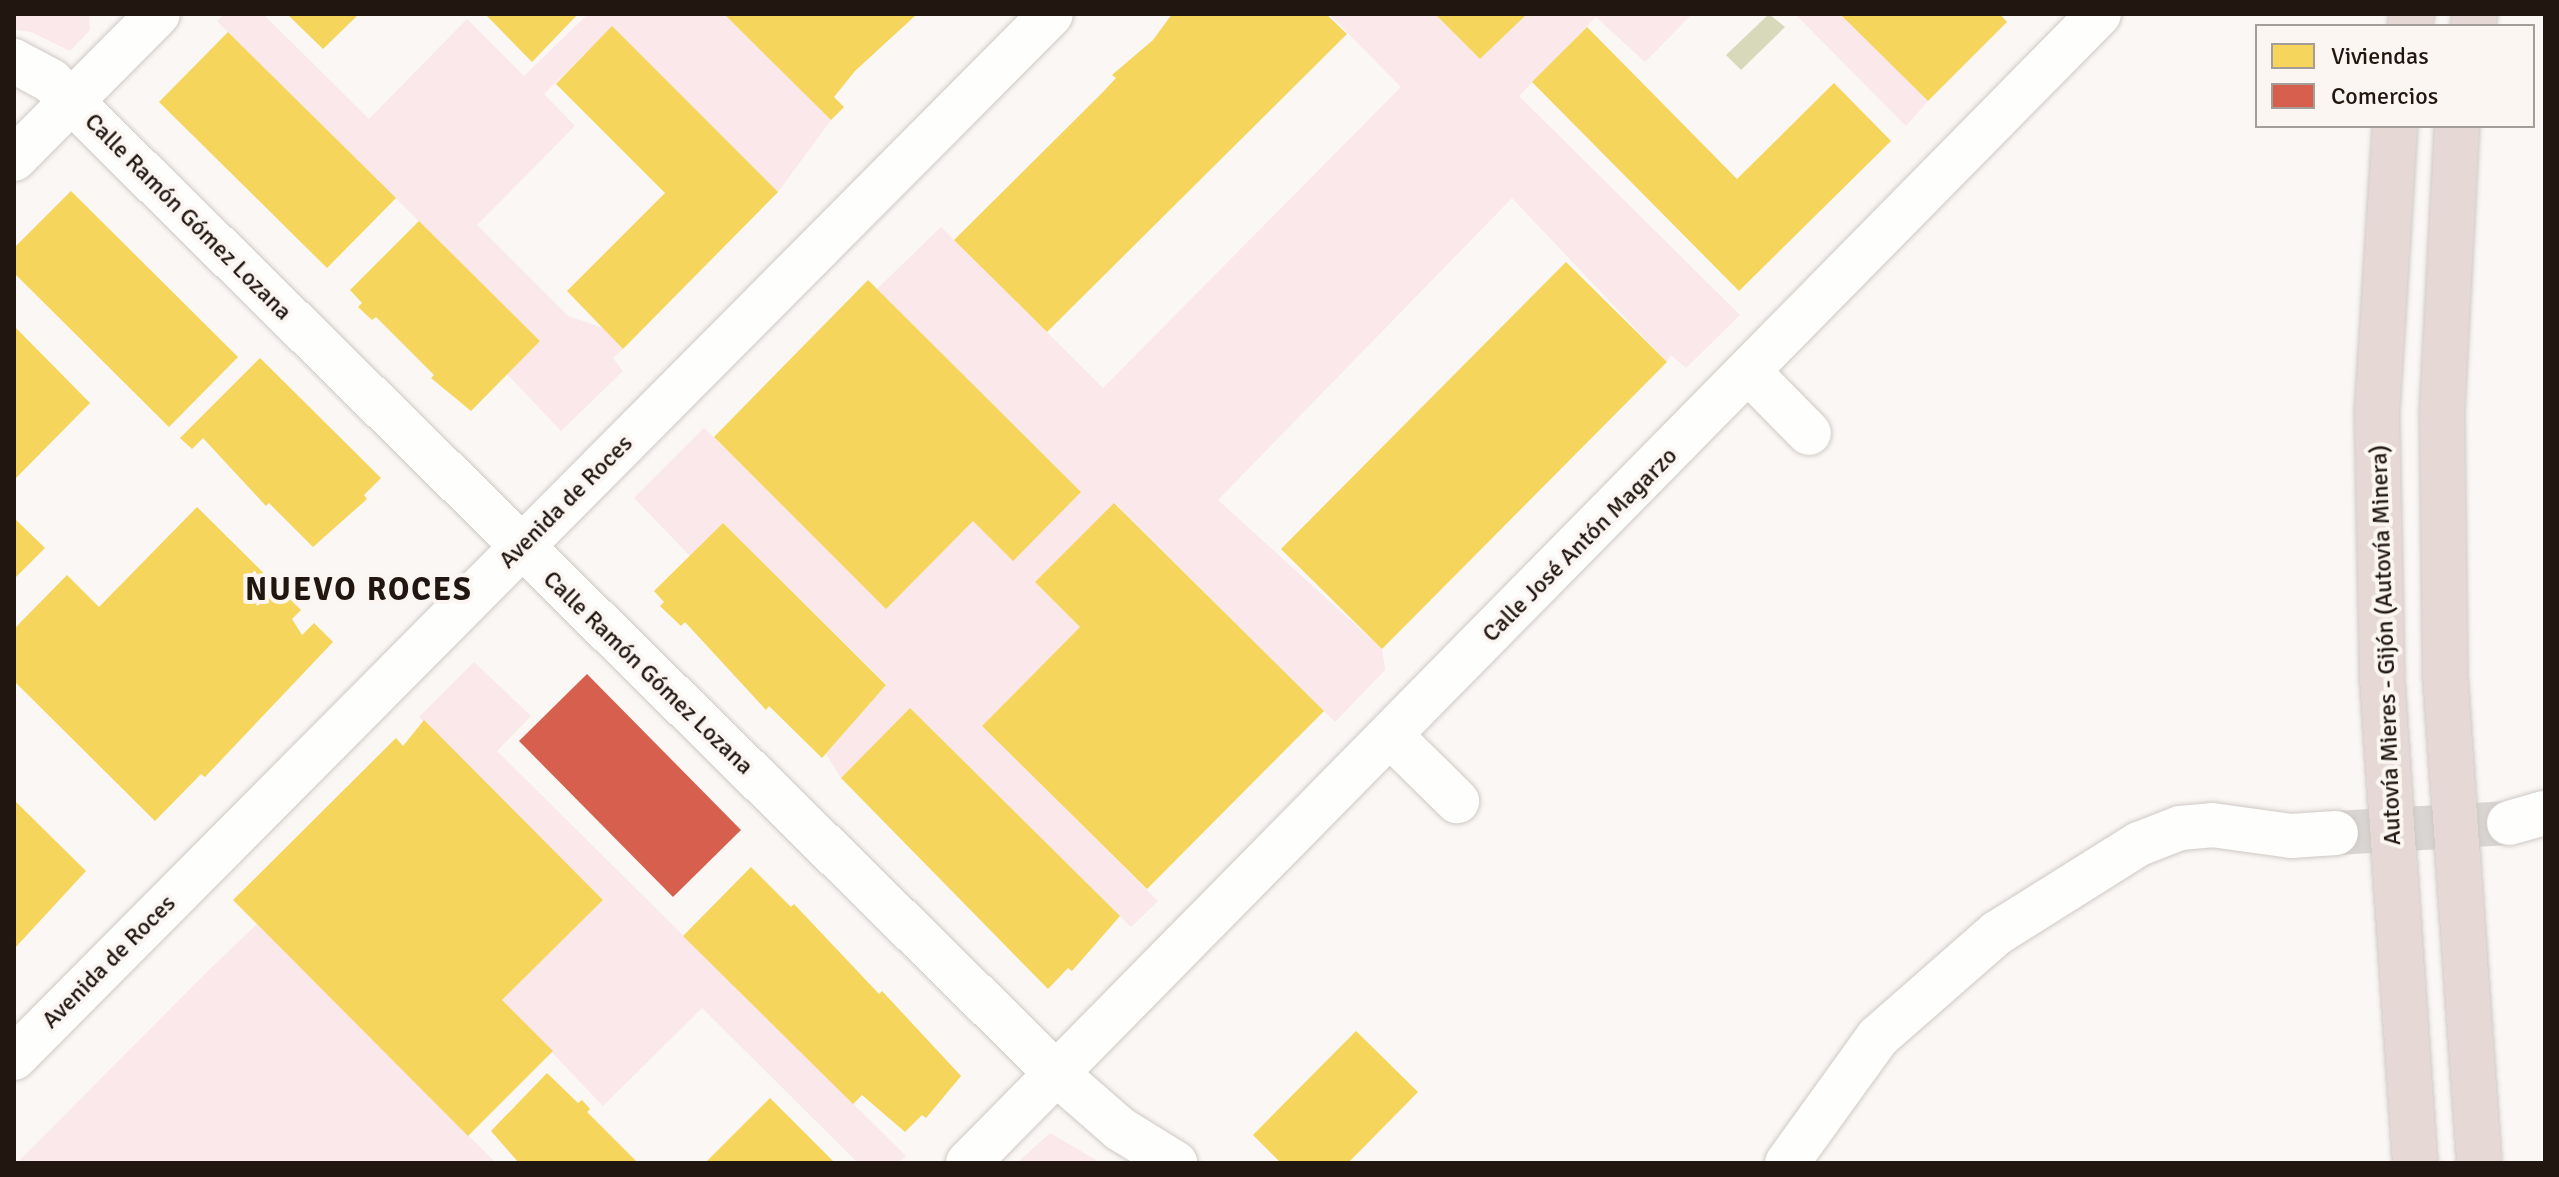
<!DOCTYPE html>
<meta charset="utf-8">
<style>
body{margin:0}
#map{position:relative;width:2559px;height:1177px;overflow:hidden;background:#faf7f4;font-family:Signika,sans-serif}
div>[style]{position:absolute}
.green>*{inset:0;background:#fbe8ea}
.water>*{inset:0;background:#d8d8ba}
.homes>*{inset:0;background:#f6d55c}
.shops>*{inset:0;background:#d6604d}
.minor-tunnel>*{height:44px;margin-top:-22px;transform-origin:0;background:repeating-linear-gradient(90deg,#d9d5d2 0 44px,transparent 0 66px)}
.roads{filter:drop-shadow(0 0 2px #cfc9c4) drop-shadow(0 0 2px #cfc9c4)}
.minor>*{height:44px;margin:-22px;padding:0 22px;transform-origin:22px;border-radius:22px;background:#fefefd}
.highway>*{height:44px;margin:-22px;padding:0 22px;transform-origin:22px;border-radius:22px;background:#e6d8d5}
span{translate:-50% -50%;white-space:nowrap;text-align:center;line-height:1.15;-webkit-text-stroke:8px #fcf6f2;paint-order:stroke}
.street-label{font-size:24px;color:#211710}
.district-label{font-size:32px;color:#211710;font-weight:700;letter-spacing:2px}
.frame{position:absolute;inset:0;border:16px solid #211710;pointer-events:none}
.legend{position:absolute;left:2255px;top:24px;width:280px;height:104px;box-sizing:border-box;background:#fcf6f2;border:2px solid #a49d98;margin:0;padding:10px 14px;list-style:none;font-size:24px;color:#211710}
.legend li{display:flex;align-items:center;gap:16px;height:40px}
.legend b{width:40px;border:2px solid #a49d98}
</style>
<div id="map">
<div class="green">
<i style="clip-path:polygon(14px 14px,89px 14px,90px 30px,70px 51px,31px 32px,14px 30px)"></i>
<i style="clip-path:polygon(224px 14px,263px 14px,369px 119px,467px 19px,524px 76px,588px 14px,724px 14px,831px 120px,778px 192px,612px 27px,544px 94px,575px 126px,477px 225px,568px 316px,603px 328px,623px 349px,613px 358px,623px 371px,561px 431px,507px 374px,540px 341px,217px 21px)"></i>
<i style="clip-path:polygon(1329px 14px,1435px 14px,1480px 59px,1527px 14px,1692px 14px,1645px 62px,1596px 17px,1519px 96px,1740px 315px,1686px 368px,1671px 355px,1667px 362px,1512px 198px,1218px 500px,1382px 649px,1385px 670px,1335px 722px,1115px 503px,1035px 582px,1080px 627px,982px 726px,1158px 901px,1131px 927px,910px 708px,841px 778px,826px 754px,886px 684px,723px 523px,690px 556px,634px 498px,704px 428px,886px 608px,973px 521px,1081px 492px,877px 289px,941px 227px,1103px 388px,1401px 87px)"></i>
<i style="clip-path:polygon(1795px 14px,1840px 14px,1928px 101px,1906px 126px)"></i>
<i style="clip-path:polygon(474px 662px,531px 716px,497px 751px,906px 1156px,898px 1163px,858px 1163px,702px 1008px,603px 1106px,502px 1000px,603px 900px,419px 717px)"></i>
<i style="clip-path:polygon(257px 924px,496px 1163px,17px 1163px,207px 972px)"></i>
<i style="clip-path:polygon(1050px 1133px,1101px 1163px,1017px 1163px)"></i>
</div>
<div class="water">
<i style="clip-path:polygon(1769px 14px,1785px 27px,1741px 70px,1726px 55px)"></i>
</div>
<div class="homes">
<i style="clip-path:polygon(287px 14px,359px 14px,323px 49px)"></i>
<i style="clip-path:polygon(485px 14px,578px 14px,532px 62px)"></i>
<i style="clip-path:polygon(724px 14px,917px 14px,855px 71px,834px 97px,844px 107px,831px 120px)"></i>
<i style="clip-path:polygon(1172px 14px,1326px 14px,1347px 34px,1047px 332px,954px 240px,1103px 92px,1116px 78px,1112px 75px,1153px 40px)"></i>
<i style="clip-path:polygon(1435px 14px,1527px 14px,1480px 59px)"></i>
<i style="clip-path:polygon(1840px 14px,2000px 14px,2007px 22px,1928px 101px)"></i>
<i style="clip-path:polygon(612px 26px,778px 192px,623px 349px,567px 291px,665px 193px,556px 84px)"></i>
<i style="clip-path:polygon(1587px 27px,1737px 179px,1834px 83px,1891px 141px,1739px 291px,1532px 82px)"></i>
<i style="clip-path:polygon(228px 32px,396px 198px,327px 268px,159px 102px)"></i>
<i style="clip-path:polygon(71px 191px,238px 357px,169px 427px,14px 273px,14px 248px)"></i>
<i style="clip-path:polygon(419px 221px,540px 341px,471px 411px,431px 378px,434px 375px,376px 317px,372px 320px,358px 307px,362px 303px,350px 290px)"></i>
<i style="clip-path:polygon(1566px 262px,1667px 362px,1382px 649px,1281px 549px)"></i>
<i style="clip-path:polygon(868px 280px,1081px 492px,1013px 561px,973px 521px,886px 609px,714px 437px)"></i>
<i style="clip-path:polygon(14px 326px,90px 403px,14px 480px)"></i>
<i style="clip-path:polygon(260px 358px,381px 478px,364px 495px,367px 499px,313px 547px,269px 503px,266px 506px,203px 438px,192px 449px,180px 438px)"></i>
<i style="clip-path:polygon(1114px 503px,1324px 711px,1147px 889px,982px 726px,1080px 627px,1035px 582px)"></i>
<i style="clip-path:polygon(197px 507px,301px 610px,292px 619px,302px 635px,314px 623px,333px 642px,205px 777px,201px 774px,155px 821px,14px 681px,14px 629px,67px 575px,99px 607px)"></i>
<i style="clip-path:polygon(14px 518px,45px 548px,14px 579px)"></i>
<i style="clip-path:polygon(723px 523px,886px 685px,822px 758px,769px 706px,766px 710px,685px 622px,681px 626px,660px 606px,664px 602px,654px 591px)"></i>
<i style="clip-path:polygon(910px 708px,1120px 916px,1072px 971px,1068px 968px,1048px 989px,841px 778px)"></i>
<i style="clip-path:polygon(424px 720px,603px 900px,502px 1000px,553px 1051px,468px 1136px,233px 900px,396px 738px,403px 746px)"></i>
<i style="clip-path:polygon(14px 800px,86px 871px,14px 949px)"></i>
<i style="clip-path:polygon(751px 867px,791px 907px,794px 904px,879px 994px,882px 991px,961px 1076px,926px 1118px,922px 1115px,905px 1132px,862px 1095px,853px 1104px,683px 936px)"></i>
<i style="clip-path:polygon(1356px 1031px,1418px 1092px,1348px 1163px,1281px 1163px,1253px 1135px)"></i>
<i style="clip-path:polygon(547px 1073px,578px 1103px,582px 1100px,590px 1109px,587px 1112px,638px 1163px,519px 1163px,491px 1131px)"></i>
<i style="clip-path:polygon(770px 1098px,835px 1163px,705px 1163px)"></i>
</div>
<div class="shops">
<i style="clip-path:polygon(587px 674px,741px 830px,673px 897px,519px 741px)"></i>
</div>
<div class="minor-tunnel">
<i style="left:2336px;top:833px;width:173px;rotate:-3.3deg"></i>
</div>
<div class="roads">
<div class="minor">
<i style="left:14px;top:61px;width:42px;rotate:28.4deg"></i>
<i style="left:51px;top:81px;width:28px;rotate:45deg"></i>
<i style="left:71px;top:101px;width:1385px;rotate:44.62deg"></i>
<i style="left:1057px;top:1074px;width:84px;rotate:41.1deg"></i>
<i style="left:1120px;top:1129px;width:65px;rotate:31.7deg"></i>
<i style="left:14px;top:159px;width:204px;rotate:-45.2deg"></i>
<i style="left:1750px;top:373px;width:84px;rotate:45.5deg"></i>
<i style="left:1391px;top:736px;width:93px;rotate:44.6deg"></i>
<i style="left:2509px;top:823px;width:37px;rotate:-16deg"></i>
<i style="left:14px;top:1058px;width:1471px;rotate:-45.19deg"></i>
<i style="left:968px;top:1163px;width:1612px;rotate:-45.45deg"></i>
<i style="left:1787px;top:1163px;width:155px;rotate:-54.2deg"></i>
<i style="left:1878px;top:1037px;width:158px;rotate:-41.2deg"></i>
<i style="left:1997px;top:933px;width:168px;rotate:-32.1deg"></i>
<i style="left:2139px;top:844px;width:44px;rotate:-21.3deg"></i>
<i style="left:2180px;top:828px;width:32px;rotate:-5deg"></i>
<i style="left:2212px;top:825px;width:80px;rotate:7.9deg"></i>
<i style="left:2291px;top:836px;width:45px;rotate:-3.8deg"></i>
</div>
<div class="highway">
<i style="left:2410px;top:26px;width:12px;rotate:-81deg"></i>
<i style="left:2473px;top:26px;width:12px;rotate:-81deg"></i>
<i style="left:2395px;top:126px;width:288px;rotate:93.6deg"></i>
<i style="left:2377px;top:413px;width:265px;rotate:88.9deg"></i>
<i style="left:2382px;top:678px;width:486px;rotate:86.1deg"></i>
<i style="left:2457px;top:126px;width:286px;rotate:93deg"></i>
<i style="left:2442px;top:412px;width:261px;rotate:89.3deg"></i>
<i style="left:2445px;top:673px;width:491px;rotate:86deg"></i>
</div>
</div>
<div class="street-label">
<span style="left:188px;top:217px;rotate:45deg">Calle Ramón Gómez Lozana</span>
<span style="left:566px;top:502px;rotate:-45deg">Avenida de Roces</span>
<span style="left:1580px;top:545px;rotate:-45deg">Calle José Antón Magarzo</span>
<span style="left:2386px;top:645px;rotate:-92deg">Autovía Mieres - Gijón (Autovía Minera)</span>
<span style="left:648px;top:673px;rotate:44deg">Calle Ramón Gómez Lozana</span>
<span style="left:109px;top:962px;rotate:-45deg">Avenida de Roces</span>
</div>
<div class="district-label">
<span style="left:359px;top:590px">NUEVO ROCES</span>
</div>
<div class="frame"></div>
<ul class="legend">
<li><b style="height:22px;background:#f6d55c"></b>Viviendas</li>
<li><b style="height:22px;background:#d6604d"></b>Comercios</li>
</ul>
</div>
